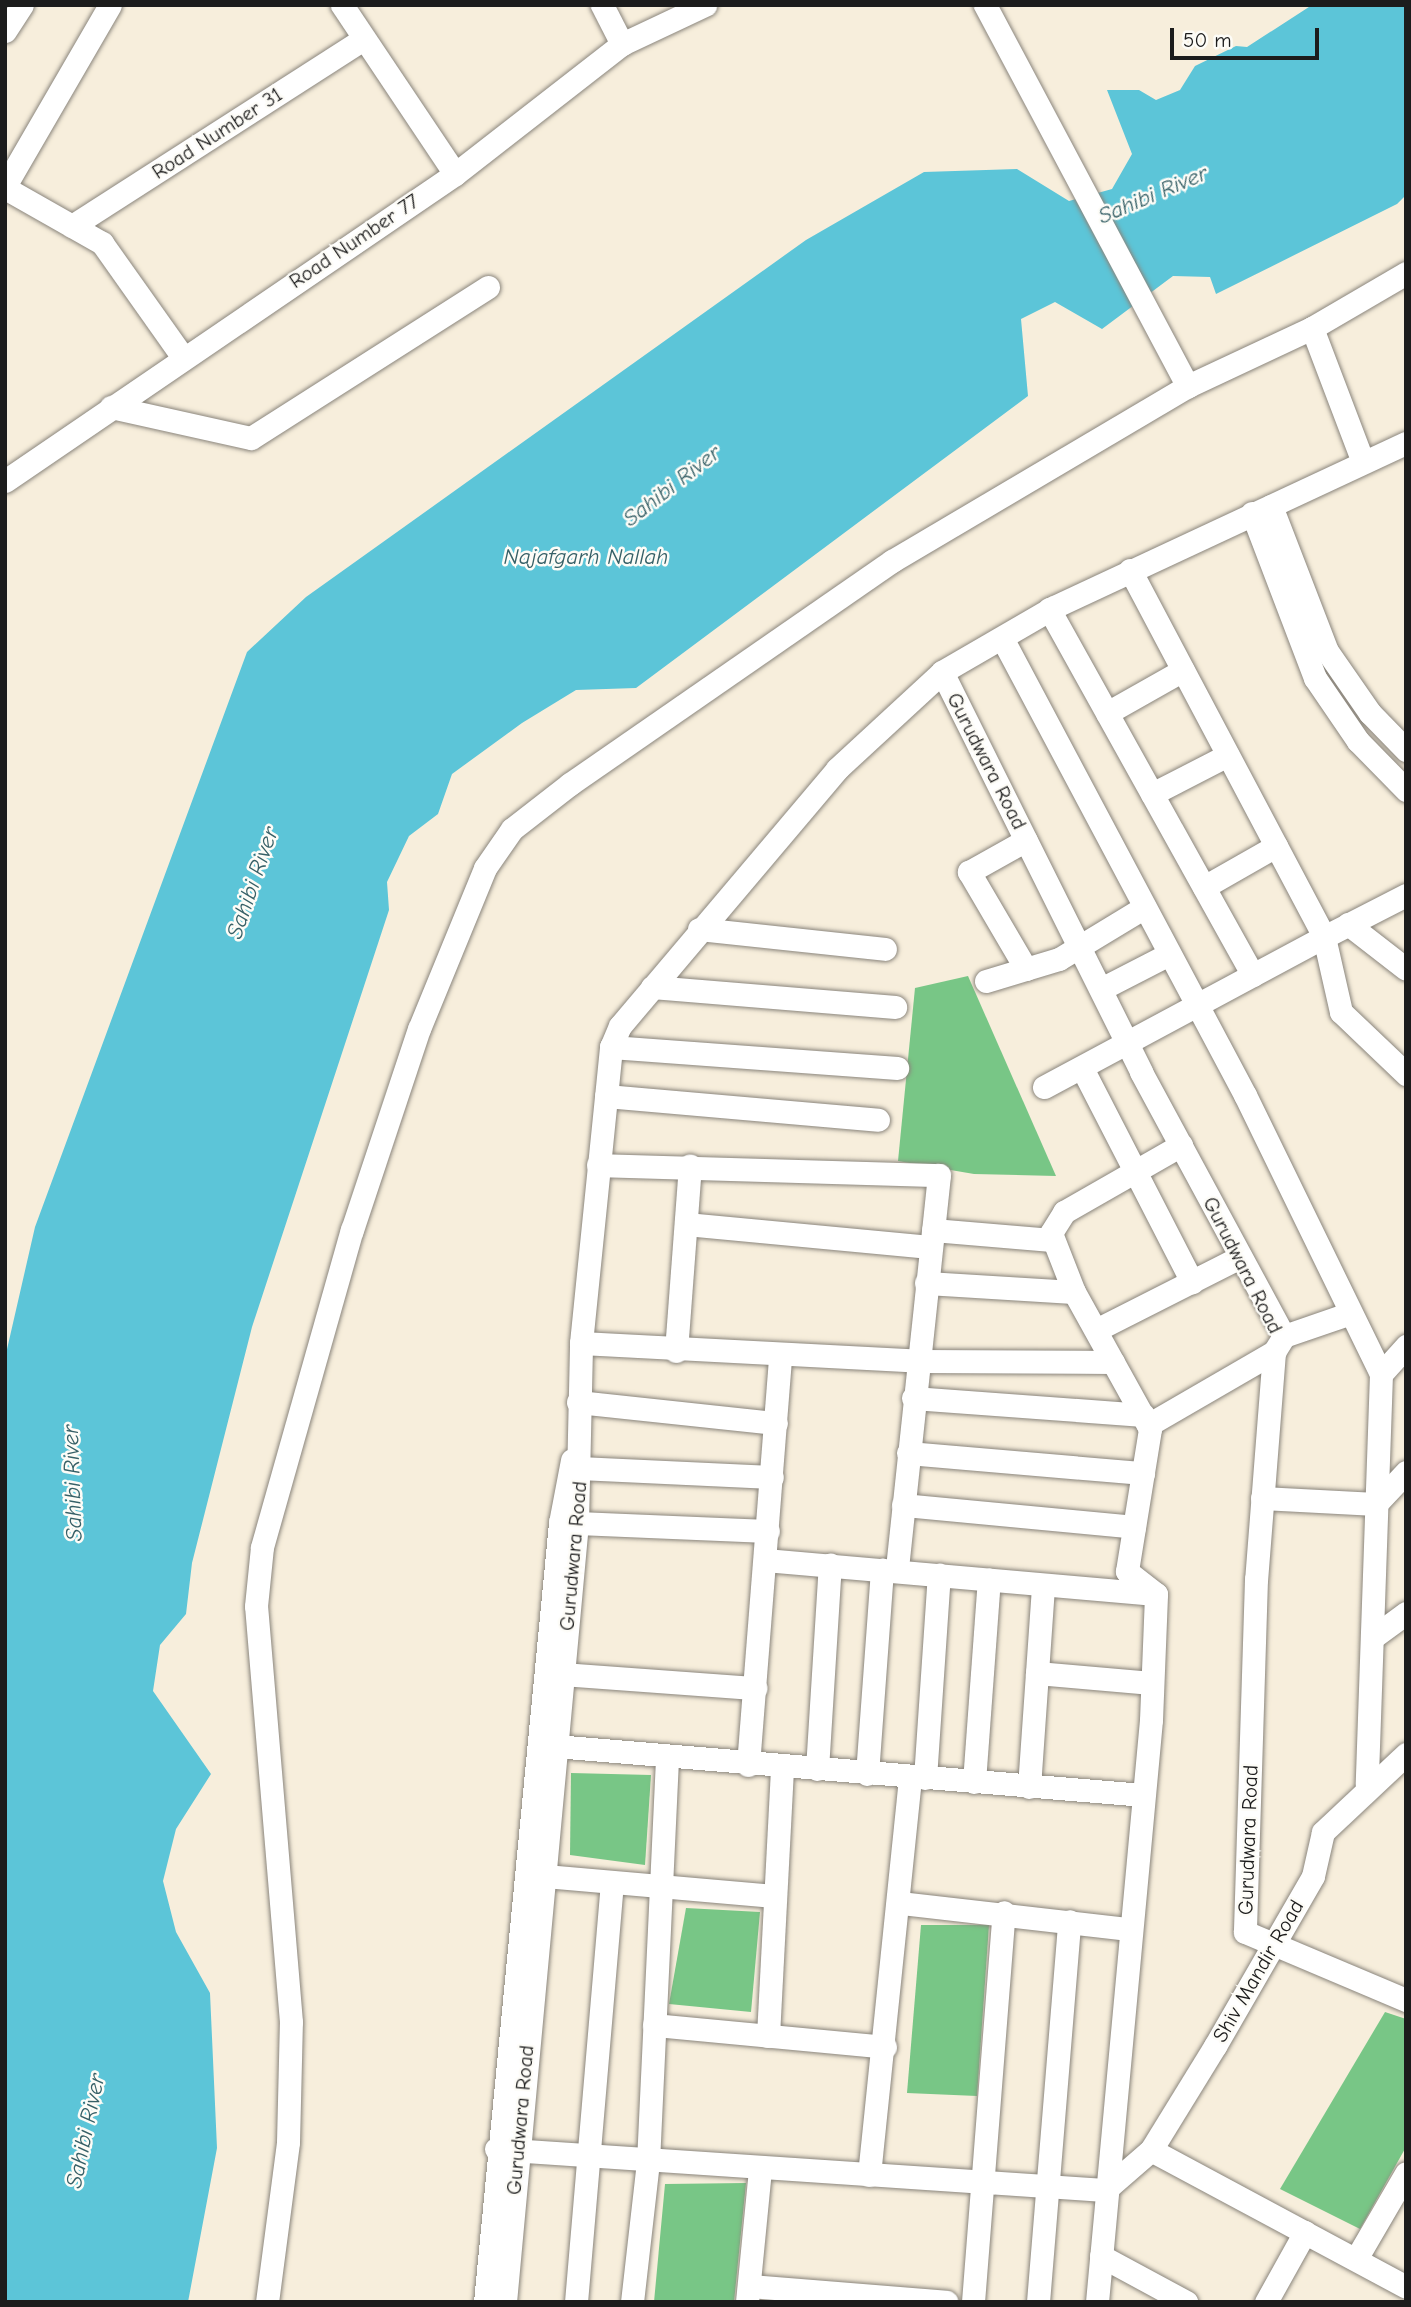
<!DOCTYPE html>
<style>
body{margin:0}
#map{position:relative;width:1411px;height:2307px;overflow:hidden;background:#f7eedc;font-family:"Comic Neue",sans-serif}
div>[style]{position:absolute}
.green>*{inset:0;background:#78c686}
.water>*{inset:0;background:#5cc5d8}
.roads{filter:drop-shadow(0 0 2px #8a857c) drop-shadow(0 0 2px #8a857c)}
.minor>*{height:23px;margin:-11.5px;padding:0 11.5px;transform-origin:11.5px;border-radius:11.5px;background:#fff}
span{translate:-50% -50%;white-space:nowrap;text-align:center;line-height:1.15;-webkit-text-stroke:5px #fdfcf7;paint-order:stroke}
.street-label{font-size:21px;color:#1c1c1c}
.water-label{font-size:23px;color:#366067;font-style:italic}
.frame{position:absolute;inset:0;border:7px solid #1c1c1c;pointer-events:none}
.scale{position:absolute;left:1170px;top:28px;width:149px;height:32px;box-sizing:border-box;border:4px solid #1c1c1c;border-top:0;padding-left:9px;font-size:21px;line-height:24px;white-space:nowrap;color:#1c1c1c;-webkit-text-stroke:5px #fdfcf7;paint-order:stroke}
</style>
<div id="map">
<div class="green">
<i style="clip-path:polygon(968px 976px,1056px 1176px,974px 1174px,898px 1161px,915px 988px)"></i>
<i style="clip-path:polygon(571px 1773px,651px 1775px,645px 1865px,570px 1855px)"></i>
<i style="clip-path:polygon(686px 1908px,760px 1912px,751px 2012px,669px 2004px)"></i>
<i style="clip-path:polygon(921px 1925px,989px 1925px,977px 2096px,907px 2093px)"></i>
<i style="clip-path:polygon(1385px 2012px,1406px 2019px,1406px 2147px,1360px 2229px,1280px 2189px)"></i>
<i style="clip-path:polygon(746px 2183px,734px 2302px,654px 2302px,665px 2184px)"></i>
</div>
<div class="water">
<i style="clip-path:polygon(1312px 5px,1406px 5px,1406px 195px,1397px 204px,1216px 294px,1210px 277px,1173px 276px,1102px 329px,1055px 302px,1021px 319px,1028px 396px,636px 688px,576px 690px,522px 723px,452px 774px,438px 814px,409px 836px,387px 882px,389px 910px,252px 1327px,192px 1563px,186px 1614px,160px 1645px,153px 1691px,211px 1774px,176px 1829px,163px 1881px,176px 1932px,210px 1993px,217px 2148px,188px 2302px,5px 2302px,5px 1358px,35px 1227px,247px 652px,306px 597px,806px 240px,924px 172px,1017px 169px,1069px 201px,1112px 189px,1132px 154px,1107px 90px,1139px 90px,1156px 100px,1180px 90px,1195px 66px,1236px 46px,1247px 47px)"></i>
</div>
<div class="roads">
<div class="minor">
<i style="left:342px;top:5px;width:203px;rotate:56.2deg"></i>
<i style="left:602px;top:5px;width:44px;rotate:62.9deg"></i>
<i style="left:985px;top:5px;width:432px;rotate:62deg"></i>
<i style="left:5px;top:31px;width:31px;rotate:-57deg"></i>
<i style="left:5px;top:186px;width:209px;rotate:-59.9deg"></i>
<i style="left:5px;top:188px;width:112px;rotate:29.6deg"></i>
<i style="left:102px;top:243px;width:138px;rotate:54.7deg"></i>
<i style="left:72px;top:226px;width:346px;rotate:-32.7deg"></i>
<i style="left:1312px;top:328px;width:109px;rotate:-30.3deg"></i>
<i style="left:111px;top:407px;width:143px;rotate:12.5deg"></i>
<i style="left:251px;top:438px;width:281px;rotate:-32.5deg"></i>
<i style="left:5px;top:481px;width:545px;rotate:-34.3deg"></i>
<i style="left:455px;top:174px;width:212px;rotate:-37.9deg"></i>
<i style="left:622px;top:44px;width:92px;rotate:-25.2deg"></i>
<i style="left:1271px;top:506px;width:155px;rotate:68.9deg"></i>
<i style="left:1327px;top:651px;width:75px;rotate:55.3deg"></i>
<i style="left:1370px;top:713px;width:52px;rotate:45.8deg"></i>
<i style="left:1252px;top:513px;width:177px;rotate:69.1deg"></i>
<i style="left:1315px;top:678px;width:76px;rotate:55.7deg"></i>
<i style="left:1358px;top:741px;width:69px;rotate:45.6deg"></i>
<i style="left:1130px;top:570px;width:415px;rotate:62.1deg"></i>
<i style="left:1324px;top:937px;width:92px;rotate:-27.1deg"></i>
<i style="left:1049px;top:609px;width:419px;rotate:60.9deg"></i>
<i style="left:1002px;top:638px;width:518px;rotate:62deg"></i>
<i style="left:1245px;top:1095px;width:310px;rotate:64deg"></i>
<i style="left:1381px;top:1374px;width:410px;rotate:92deg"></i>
<i style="left:942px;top:672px;width:447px;rotate:63.5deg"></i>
<i style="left:1141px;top:1072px;width:300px;rotate:61.6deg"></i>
<i style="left:1107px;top:713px;width:87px;rotate:-29.5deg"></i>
<i style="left:1152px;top:794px;width:85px;rotate:-27.2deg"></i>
<i style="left:1204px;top:887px;width:83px;rotate:-29.7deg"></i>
<i style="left:1348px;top:924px;width:73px;rotate:37.8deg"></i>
<i style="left:699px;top:929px;width:187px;rotate:6.1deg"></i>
<i style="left:1026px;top:969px;width:113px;rotate:-120.4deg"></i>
<i style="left:969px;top:872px;width:65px;rotate:-29.3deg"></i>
<i style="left:986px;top:981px;width:76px;rotate:-16.8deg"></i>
<i style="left:1059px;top:959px;width:100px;rotate:-31.2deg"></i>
<i style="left:652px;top:987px;width:244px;rotate:4.7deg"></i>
<i style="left:1101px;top:989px;width:76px;rotate:-27.2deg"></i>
<i style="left:611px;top:1047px;width:287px;rotate:4.2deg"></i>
<i style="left:1082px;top:1068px;width:241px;rotate:62.8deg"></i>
<i style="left:1044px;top:1087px;width:318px;rotate:-28.2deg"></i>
<i style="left:1324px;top:937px;width:77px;rotate:77.2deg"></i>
<i style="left:1341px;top:1012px;width:90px;rotate:43.6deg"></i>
<i style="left:606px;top:1096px;width:273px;rotate:5deg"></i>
<i style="left:598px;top:1165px;width:341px;rotate:1.7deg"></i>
<i style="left:939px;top:1175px;width:398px;rotate:96.1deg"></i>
<i style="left:686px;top:1224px;width:245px;rotate:5.4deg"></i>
<i style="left:933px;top:1230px;width:119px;rotate:4.8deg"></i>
<i style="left:926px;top:1283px;width:148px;rotate:3.5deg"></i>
<i style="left:1096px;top:1330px;width:161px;rotate:-26.9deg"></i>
<i style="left:1284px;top:1336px;width:19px;rotate:122deg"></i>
<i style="left:1274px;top:1352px;width:228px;rotate:94.5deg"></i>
<i style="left:1256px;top:1579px;width:353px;rotate:91.8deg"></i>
<i style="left:1245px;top:1932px;width:175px;rotate:22.9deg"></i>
<i style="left:1284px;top:1336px;width:68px;rotate:-19deg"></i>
<i style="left:581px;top:1343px;width:339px;rotate:3deg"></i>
<i style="left:920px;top:1361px;width:193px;rotate:0.3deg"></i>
<i style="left:676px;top:1351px;width:186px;rotate:-85.7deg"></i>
<i style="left:1381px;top:1374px;width:38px;rotate:-48deg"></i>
<i style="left:913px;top:1398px;width:231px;rotate:4.2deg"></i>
<i style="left:578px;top:1402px;width:199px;rotate:6.1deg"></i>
<i style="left:1148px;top:1425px;width:146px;rotate:-30.1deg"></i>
<i style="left:908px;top:1453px;width:236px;rotate:4.9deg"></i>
<i style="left:579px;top:1468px;width:193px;rotate:2.7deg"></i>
<i style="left:1262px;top:1498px;width:114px;rotate:3deg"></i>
<i style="left:1376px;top:1504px;width:44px;rotate:-46.8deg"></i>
<i style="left:903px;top:1505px;width:232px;rotate:5.4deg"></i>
<i style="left:577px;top:1523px;width:191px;rotate:2.4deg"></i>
<i style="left:765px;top:1560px;width:392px;rotate:5deg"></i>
<i style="left:1372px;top:1638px;width:42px;rotate:-36.3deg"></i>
<i style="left:1037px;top:1673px;width:115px;rotate:5deg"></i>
<i style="left:563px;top:1674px;width:193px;rotate:4.2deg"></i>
<i style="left:555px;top:1746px;width:590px;rotate:4.76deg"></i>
<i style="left:748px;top:1765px;width:411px;rotate:-85.5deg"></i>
<i style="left:817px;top:1769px;width:205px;rotate:-86.4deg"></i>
<i style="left:867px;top:1774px;width:205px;rotate:-85.8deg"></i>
<i style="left:925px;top:1778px;width:204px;rotate:-86.1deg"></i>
<i style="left:974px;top:1782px;width:203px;rotate:-85.8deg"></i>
<i style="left:1029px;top:1787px;width:202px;rotate:-86deg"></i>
<i style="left:545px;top:1876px;width:230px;rotate:5deg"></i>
<i style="left:900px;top:1903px;width:230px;rotate:6.5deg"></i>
<i style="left:654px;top:2025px;width:232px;rotate:5.4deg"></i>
<i style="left:768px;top:2036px;width:269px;rotate:-87deg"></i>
<i style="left:496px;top:2149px;width:610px;rotate:3.85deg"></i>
<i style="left:1105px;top:2190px;width:61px;rotate:-41deg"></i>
<i style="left:1151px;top:2150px;width:122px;rotate:-58.4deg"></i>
<i style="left:1215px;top:2046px;width:196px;rotate:-60deg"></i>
<i style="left:1313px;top:1876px;width:45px;rotate:-77.2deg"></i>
<i style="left:1323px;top:1832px;width:114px;rotate:-43.2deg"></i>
<i style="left:1151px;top:2150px;width:289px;rotate:28.2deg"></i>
<i style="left:869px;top:2175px;width:399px;rotate:-84.1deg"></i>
<i style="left:1101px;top:2256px;width:97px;rotate:28.4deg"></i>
<i style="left:1356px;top:2259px;width:99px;rotate:-59.8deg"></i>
<i style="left:749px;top:2286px;width:198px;rotate:4.6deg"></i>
<i style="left:267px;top:2302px;width:161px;rotate:-82.5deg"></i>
<i style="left:288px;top:2142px;width:120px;rotate:-88.6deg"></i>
<i style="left:291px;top:2022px;width:417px;rotate:-94.8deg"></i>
<i style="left:256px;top:1606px;width:59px;rotate:-84.2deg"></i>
<i style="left:262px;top:1547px;width:330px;rotate:-74.2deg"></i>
<i style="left:352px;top:1230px;width:212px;rotate:-71.6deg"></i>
<i style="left:419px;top:1029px;width:174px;rotate:-67.7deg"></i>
<i style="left:485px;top:868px;width:47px;rotate:-55.3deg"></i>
<i style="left:512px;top:829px;width:73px;rotate:-37.8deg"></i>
<i style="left:570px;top:784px;width:392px;rotate:-34.7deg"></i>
<i style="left:892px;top:561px;width:344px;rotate:-30.6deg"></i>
<i style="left:1188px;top:386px;width:137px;rotate:-25.1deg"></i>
<i style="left:1312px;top:328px;width:143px;rotate:69.2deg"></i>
<i style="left:485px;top:2302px;width:783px;rotate:-84.5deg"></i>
<i style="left:560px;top:1523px;width:64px;rotate:-79.2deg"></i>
<i style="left:505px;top:2302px;width:782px;rotate:-84.72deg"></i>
<i style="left:577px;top:1523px;width:180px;rotate:-88.7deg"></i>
<i style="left:581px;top:1343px;width:298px;rotate:-84.2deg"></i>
<i style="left:611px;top:1047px;width:23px;rotate:-67deg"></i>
<i style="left:620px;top:1026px;width:336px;rotate:-49.8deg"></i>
<i style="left:837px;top:769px;width:143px;rotate:-42.7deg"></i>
<i style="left:942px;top:672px;width:129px;rotate:-30.1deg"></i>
<i style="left:1054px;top:607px;width:388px;rotate:-25deg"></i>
<i style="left:576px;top:2302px;width:421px;rotate:-85.1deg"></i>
<i style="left:632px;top:2302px;width:141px;rotate:-83.5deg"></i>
<i style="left:648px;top:2162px;width:404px;rotate:-87.3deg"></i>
<i style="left:747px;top:2302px;width:134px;rotate:-84.4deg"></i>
<i style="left:973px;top:2302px;width:391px;rotate:-85.5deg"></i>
<i style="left:1038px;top:2302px;width:382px;rotate:-85.3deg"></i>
<i style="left:1097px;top:2302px;width:584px;rotate:-84.7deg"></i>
<i style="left:1151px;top:1720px;width:126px;rotate:-87.7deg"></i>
<i style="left:1156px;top:1594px;width:37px;rotate:-142deg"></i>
<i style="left:1127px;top:1571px;width:144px;rotate:-80.8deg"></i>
<i style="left:1150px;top:1429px;width:157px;rotate:-119deg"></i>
<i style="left:1074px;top:1292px;width:63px;rotate:-111.3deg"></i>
<i style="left:1051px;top:1233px;width:25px;rotate:-58deg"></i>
<i style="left:1064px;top:1212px;width:135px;rotate:-29.8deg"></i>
<i style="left:1266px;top:2302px;width:80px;rotate:-60.9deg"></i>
</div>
</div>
<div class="street-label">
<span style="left:217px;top:133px;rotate:-33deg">Road Number 31</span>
<span style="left:354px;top:241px;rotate:-34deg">Road Number 77</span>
<span style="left:987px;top:761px;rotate:63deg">Gurudwara Road</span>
<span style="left:1243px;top:1265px;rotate:63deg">Gurudwara Road</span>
<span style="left:573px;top:1556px;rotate:-85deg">Gurudwara Road</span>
<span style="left:1248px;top:1840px;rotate:-88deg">Gurudwara Road</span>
<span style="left:1258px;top:1971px;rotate:-60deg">Shiv Mandir Road</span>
<span style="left:520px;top:2120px;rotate:-85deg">Gurudwara Road</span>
</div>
<div class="water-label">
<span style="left:1153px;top:195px;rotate:-23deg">Sahibi River</span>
<span style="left:672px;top:486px;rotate:-38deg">Sahibi River</span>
<span style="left:586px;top:557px">Najafgarh Nallah</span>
<span style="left:253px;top:883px;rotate:-71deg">Sahibi River</span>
<span style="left:73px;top:1483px;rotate:-92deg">Sahibi River</span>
<span style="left:86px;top:2131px;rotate:-78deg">Sahibi River</span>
</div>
<div class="frame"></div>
<div class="scale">50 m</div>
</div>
